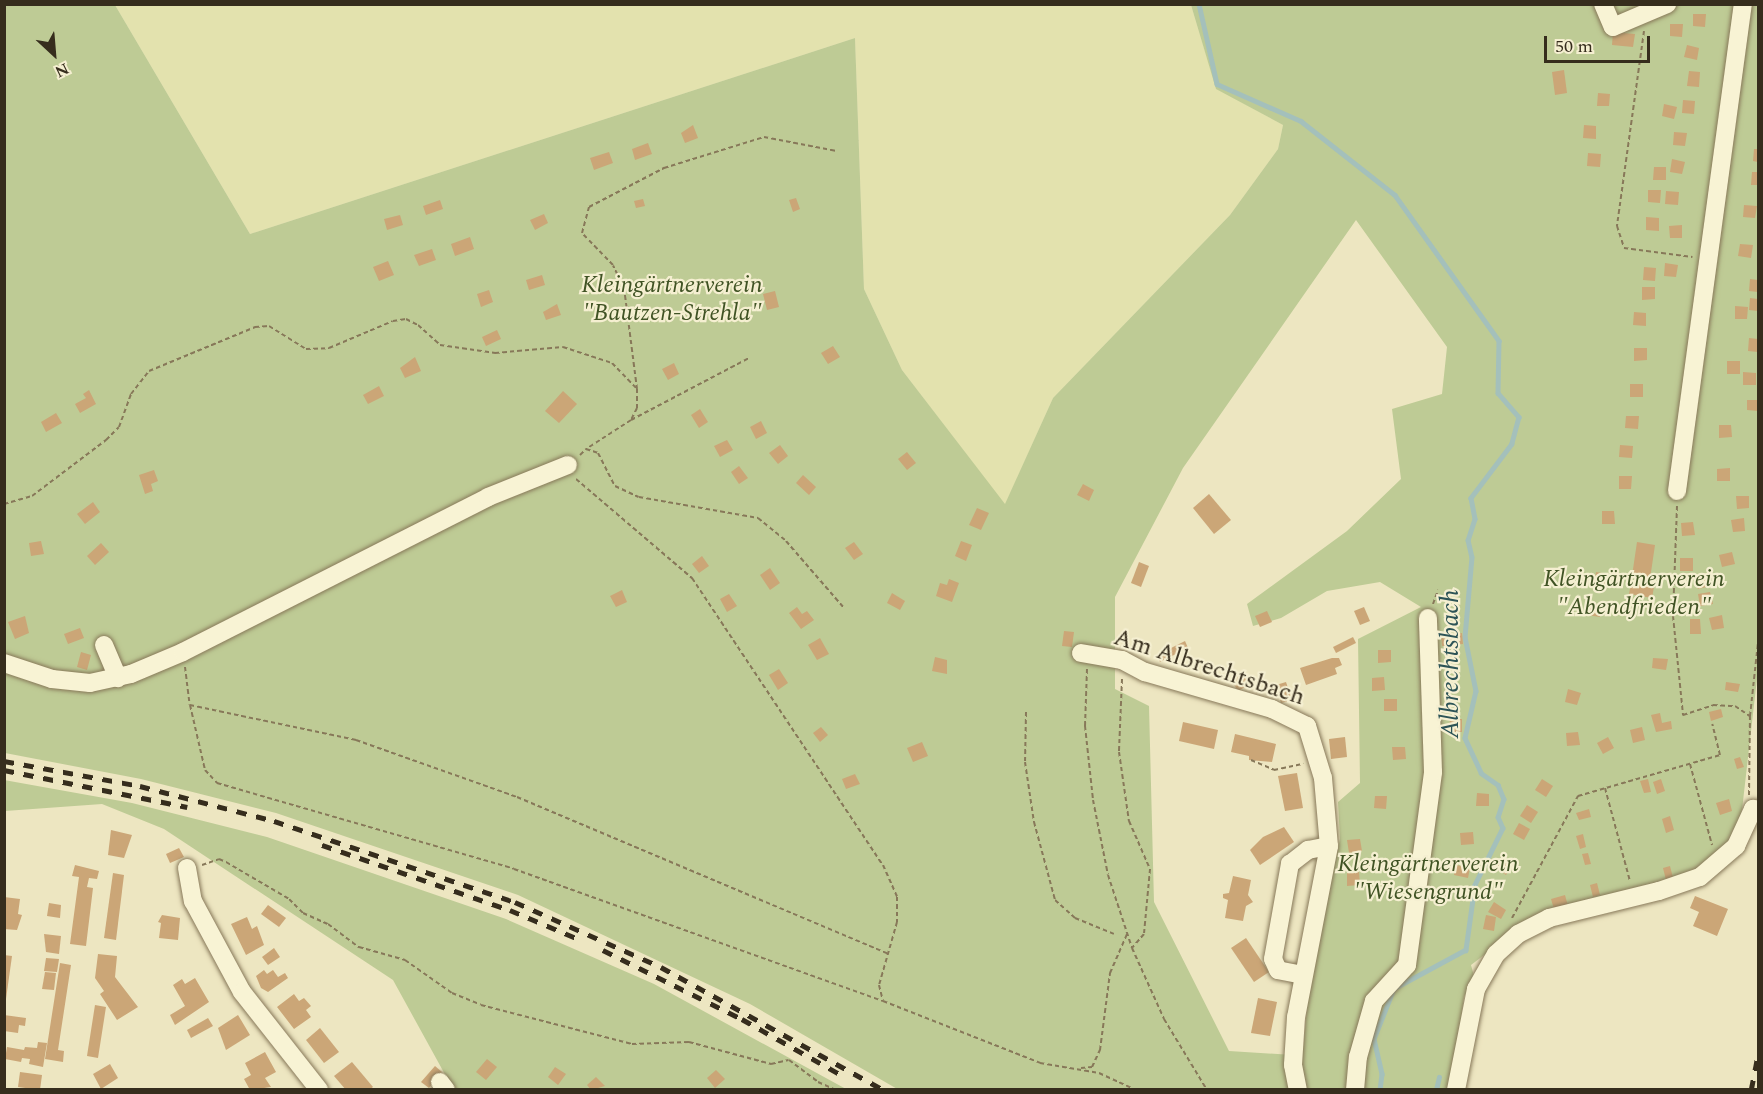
<!DOCTYPE html>
<meta charset="utf-8">
<style>
body{margin:0}
#map{position:relative;width:1763px;height:1094px;overflow:hidden;background:#ede6c1;font-family:Spectral,serif}
div>[style]{position:absolute}
.farmland>*{inset:0;background:#e3e2ae}
.green>*{inset:0;background:#becb95}
.stream>*{height:4.5px;margin:-2.25px;padding:0 2.25px;transform-origin:2.25px;border-radius:2.25px;background:#a4c0bb}
.building>*{inset:0;background:#cba677}
.path>*{height:2px;margin-top:-1px;transform-origin:0;background:repeating-linear-gradient(90deg,#877859 0 4.5px,transparent 0 7.5px)}
.roads{filter:drop-shadow(0 0 2px #877859) drop-shadow(0 0 2px #877859)}
.minor>*{height:18px;margin:-9px;padding:0 9px;transform-origin:9px;border-radius:9px;background:#f8f3d4}
.rail>*{height:4.5px;margin-top:-2.25px;transform-origin:0;background:repeating-linear-gradient(90deg,#362d1d 0 10px,transparent 0 20px)}
span{translate:-50% -50%;white-space:nowrap;text-align:center;line-height:1.15;-webkit-text-stroke:4.5px #f5efd1;paint-order:stroke}
.park-label{font-size:24px;color:#405324;font-style:italic}
.street-label{font-size:24px;color:#362d1d}
.water-label{font-size:26px;color:#2c5356;font-style:italic}
.frame{position:absolute;inset:0;border:6px solid #362d1d;pointer-events:none}
.north{position:absolute;left:24px;top:24px;width:60px;height:60px;-webkit-text-stroke:4px #f5efd1;paint-order:stroke;rotate:154deg;font-size:16px;font-weight:700;line-height:24px;text-align:center;color:#362d1d}
.north::after{content:'';display:block;margin:auto;width:21px;height:27px;background:#362d1d;clip-path:polygon(50% 0,100% 100%,50% 72%,0 100%)}
.scale{position:absolute;left:1544px;top:36px;width:106px;height:27px;box-sizing:border-box;border:3px solid #362d1d;border-top:0;padding-left:8px;font-size:18px;line-height:21px;white-space:nowrap;color:#362d1d;-webkit-text-stroke:4px #f5efd1;paint-order:stroke}
</style>
<div id="map">
<div class="farmland">
<i style="clip-path:polygon(115px 5px,1191px 5px,1216px 88px,1283px 125px,1278px 149px,1230px 215px,1053px 398px,1005px 505px,902px 370px,864px 289px,855px 38px,250px 234px)"></i>
</div>
<div class="green">
<i style="clip-path:polygon(evenodd,4px 5px,115px 5px,250px 234px,855px 38px,864px 289px,902px 370px,1005px 504px,1053px 398px,1230px 215px,1278px 149px,1283px 125px,1216px 89px,1191px 5px,1758px 5px,1758px 670px,1742px 810px,1734px 837px,1698px 873px,1517px 930px,1471px 965px,1474px 976px,1464px 997px,1452px 1089px,899px 1090px,750px 1004px,518px 895px,276px 813px,141px 779px,5px 753px,4px 5px,1356px 220px,1447px 347px,1442px 394px,1392px 409px,1401px 479px,1347px 531px,1247px 604px,1253px 626px,1281px 618px,1327px 591px,1380px 582px,1421px 607px,1358px 639px,1360px 783px,1338px 802px,1340px 839px,1310px 975px,1303px 1050px,1293px 1055px,1229px 1051px,1154px 902px,1149px 706px,1115px 689px,1115px 597px,1183px 468px,1356px 220px)"></i>
<i style="clip-path:polygon(4px 780px,132px 803px,267px 837px,506px 919px,654px 984px,846px 1089px,453px 1089px,393px 980px,164px 829px,102px 804px,5px 811px)"></i>
</div>
<div class="stream">
<i style="left:1199px;top:4px;width:82px;rotate:77.3deg"></i>
<i style="left:1217px;top:84px;width:92px;rotate:23.8deg"></i>
<i style="left:1301px;top:121px;width:120px;rotate:38.2deg"></i>
<i style="left:1395px;top:195px;width:179px;rotate:54.5deg"></i>
<i style="left:1499px;top:341px;width:52px;rotate:91.1deg"></i>
<i style="left:1498px;top:393px;width:32px;rotate:49deg"></i>
<i style="left:1519px;top:417px;width:28px;rotate:105deg"></i>
<i style="left:1512px;top:444px;width:68px;rotate:127.2deg"></i>
<i style="left:1471px;top:498px;width:21px;rotate:79deg"></i>
<i style="left:1475px;top:519px;width:22px;rotate:108deg"></i>
<i style="left:1468px;top:540px;width:17px;rotate:77deg"></i>
<i style="left:1472px;top:557px;width:80px;rotate:95deg"></i>
<i style="left:1465px;top:637px;width:55px;rotate:78.5deg"></i>
<i style="left:1476px;top:691px;width:48px;rotate:103.2deg"></i>
<i style="left:1465px;top:738px;width:38px;rotate:65deg"></i>
<i style="left:1481px;top:773px;width:21px;rotate:35deg"></i>
<i style="left:1498px;top:785px;width:15px;rotate:67deg"></i>
<i style="left:1504px;top:799px;width:19px;rotate:108deg"></i>
<i style="left:1498px;top:817px;width:12px;rotate:66deg"></i>
<i style="left:1503px;top:828px;width:64px;rotate:116.2deg"></i>
<i style="left:1475px;top:885px;width:66px;rotate:97.9deg"></i>
<i style="left:1466px;top:950px;width:82px;rotate:151.6deg"></i>
<i style="left:1394px;top:989px;width:54px;rotate:111.8deg"></i>
<i style="left:1374px;top:1039px;width:36px;rotate:77deg"></i>
<i style="left:1382px;top:1074px;width:16px;rotate:97deg"></i>
<i style="left:1436px;top:1090px;width:13px;rotate:-77deg"></i>
</div>
<div class="building">
<i style="clip-path:polygon(1693px 14px,1706px 14px,1705px 27px,1693px 26px)"></i>
<i style="clip-path:polygon(1670px 24px,1683px 24px,1682px 37px,1670px 36px)"></i>
<i style="clip-path:polygon(1613px 32px,1635px 34px,1633px 47px,1612px 45px)"></i>
<i style="clip-path:polygon(1687px 45px,1699px 48px,1697px 60px,1684px 57px)"></i>
<i style="clip-path:polygon(1564px 70px,1567px 93px,1555px 95px,1552px 72px)"></i>
<i style="clip-path:polygon(1689px 71px,1700px 72px,1699px 87px,1687px 86px)"></i>
<i style="clip-path:polygon(1598px 93px,1610px 94px,1609px 106px,1597px 106px)"></i>
<i style="clip-path:polygon(1683px 100px,1695px 101px,1694px 114px,1682px 113px)"></i>
<i style="clip-path:polygon(1664px 104px,1677px 107px,1674px 119px,1662px 116px)"></i>
<i style="clip-path:polygon(693px 125px,698px 138px,685px 143px,681px 133px)"></i>
<i style="clip-path:polygon(1584px 125px,1596px 126px,1596px 139px,1583px 138px)"></i>
<i style="clip-path:polygon(1674px 132px,1687px 133px,1685px 146px,1673px 145px)"></i>
<i style="clip-path:polygon(648px 143px,652px 154px,635px 160px,632px 149px)"></i>
<i style="clip-path:polygon(1754px 149px,1758px 149px,1758px 162px,1753px 161px)"></i>
<i style="clip-path:polygon(609px 152px,613px 163px,594px 170px,590px 158px)"></i>
<i style="clip-path:polygon(1588px 153px,1601px 154px,1600px 167px,1587px 166px)"></i>
<i style="clip-path:polygon(1672px 159px,1685px 162px,1682px 174px,1670px 172px)"></i>
<i style="clip-path:polygon(1654px 167px,1666px 167px,1666px 180px,1653px 180px)"></i>
<i style="clip-path:polygon(1752px 172px,1758px 172px,1758px 185px,1751px 185px)"></i>
<i style="clip-path:polygon(1648px 190px,1661px 190px,1660px 203px,1648px 202px)"></i>
<i style="clip-path:polygon(1666px 191px,1679px 192px,1678px 205px,1665px 204px)"></i>
<i style="clip-path:polygon(796px 198px,800px 209px,793px 212px,789px 200px)"></i>
<i style="clip-path:polygon(643px 199px,645px 206px,636px 208px,634px 201px)"></i>
<i style="clip-path:polygon(440px 200px,443px 209px,426px 215px,423px 206px)"></i>
<i style="clip-path:polygon(1744px 205px,1757px 206px,1755px 218px,1743px 217px)"></i>
<i style="clip-path:polygon(544px 214px,548px 223px,535px 230px,530px 220px)"></i>
<i style="clip-path:polygon(400px 215px,403px 225px,387px 230px,384px 219px)"></i>
<i style="clip-path:polygon(1646px 217px,1659px 218px,1659px 231px,1646px 230px)"></i>
<i style="clip-path:polygon(1682px 225px,1682px 238px,1670px 238px,1669px 226px)"></i>
<i style="clip-path:polygon(470px 237px,474px 249px,455px 256px,451px 244px)"></i>
<i style="clip-path:polygon(1740px 244px,1753px 245px,1751px 258px,1738px 256px)"></i>
<i style="clip-path:polygon(432px 249px,436px 260px,419px 266px,414px 255px)"></i>
<i style="clip-path:polygon(388px 261px,394px 275px,379px 281px,373px 267px)"></i>
<i style="clip-path:polygon(1665px 263px,1678px 265px,1676px 277px,1664px 276px)"></i>
<i style="clip-path:polygon(1644px 267px,1656px 268px,1655px 281px,1643px 280px)"></i>
<i style="clip-path:polygon(542px 275px,545px 285px,529px 290px,526px 280px)"></i>
<i style="clip-path:polygon(1750px 279px,1758px 280px,1758px 292px,1749px 291px)"></i>
<i style="clip-path:polygon(1642px 287px,1655px 287px,1655px 299px,1642px 300px)"></i>
<i style="clip-path:polygon(489px 290px,493px 302px,481px 307px,477px 294px)"></i>
<i style="clip-path:polygon(775px 291px,779px 307px,767px 310px,763px 294px)"></i>
<i style="clip-path:polygon(1750px 298px,1758px 299px,1758px 311px,1749px 310px)"></i>
<i style="clip-path:polygon(557px 304px,561px 315px,546px 320px,543px 312px)"></i>
<i style="clip-path:polygon(1735px 306px,1748px 307px,1747px 319px,1735px 319px)"></i>
<i style="clip-path:polygon(1634px 312px,1646px 313px,1646px 326px,1633px 325px)"></i>
<i style="clip-path:polygon(497px 330px,501px 339px,486px 346px,482px 337px)"></i>
<i style="clip-path:polygon(1749px 338px,1758px 339px,1758px 352px,1748px 351px)"></i>
<i style="clip-path:polygon(833px 346px,840px 357px,828px 364px,821px 353px)"></i>
<i style="clip-path:polygon(1634px 348px,1647px 348px,1647px 360px,1634px 361px)"></i>
<i style="clip-path:polygon(415px 357px,421px 371px,405px 378px,400px 368px)"></i>
<i style="clip-path:polygon(1727px 361px,1740px 361px,1740px 374px,1727px 374px)"></i>
<i style="clip-path:polygon(674px 363px,679px 374px,668px 380px,662px 369px)"></i>
<i style="clip-path:polygon(1743px 372px,1756px 373px,1756px 385px,1743px 385px)"></i>
<i style="clip-path:polygon(1630px 384px,1643px 384px,1643px 397px,1630px 397px)"></i>
<i style="clip-path:polygon(379px 386px,384px 396px,368px 404px,363px 395px)"></i>
<i style="clip-path:polygon(89px 390px,96px 404px,80px 413px,75px 404px,86px 398px,83px 394px)"></i>
<i style="clip-path:polygon(563px 391px,577px 404px,559px 423px,545px 411px)"></i>
<i style="clip-path:polygon(1747px 400px,1758px 400px,1758px 411px,1747px 410px)"></i>
<i style="clip-path:polygon(700px 409px,708px 422px,699px 428px,691px 415px)"></i>
<i style="clip-path:polygon(56px 413px,62px 423px,46px 432px,41px 422px)"></i>
<i style="clip-path:polygon(1626px 416px,1639px 416px,1638px 429px,1625px 428px)"></i>
<i style="clip-path:polygon(761px 421px,767px 433px,756px 439px,750px 427px)"></i>
<i style="clip-path:polygon(1719px 425px,1731px 425px,1732px 437px,1719px 438px)"></i>
<i style="clip-path:polygon(727px 440px,733px 450px,720px 457px,714px 446px)"></i>
<i style="clip-path:polygon(780px 445px,788px 456px,778px 464px,769px 453px)"></i>
<i style="clip-path:polygon(1620px 445px,1633px 446px,1632px 458px,1619px 457px)"></i>
<i style="clip-path:polygon(907px 452px,916px 463px,907px 470px,898px 459px)"></i>
<i style="clip-path:polygon(739px 466px,748px 478px,739px 484px,731px 472px)"></i>
<i style="clip-path:polygon(1730px 468px,1730px 481px,1717px 481px,1717px 469px)"></i>
<i style="clip-path:polygon(154px 470px,158px 481px,151px 484px,153px 491px,145px 494px,139px 475px)"></i>
<i style="clip-path:polygon(803px 475px,816px 487px,809px 495px,796px 483px)"></i>
<i style="clip-path:polygon(1619px 476px,1632px 476px,1631px 489px,1619px 489px)"></i>
<i style="clip-path:polygon(1083px 484px,1094px 490px,1089px 501px,1077px 495px)"></i>
<i style="clip-path:polygon(1209px 494px,1231px 520px,1214px 534px,1193px 508px)"></i>
<i style="clip-path:polygon(1736px 496px,1749px 496px,1749px 508px,1737px 509px)"></i>
<i style="clip-path:polygon(93px 502px,100px 512px,85px 524px,77px 514px)"></i>
<i style="clip-path:polygon(977px 508px,989px 513px,981px 530px,969px 525px)"></i>
<i style="clip-path:polygon(1602px 511px,1614px 511px,1615px 524px,1602px 524px)"></i>
<i style="clip-path:polygon(1744px 518px,1745px 531px,1733px 532px,1731px 520px)"></i>
<i style="clip-path:polygon(1693px 522px,1695px 535px,1682px 536px,1681px 523px)"></i>
<i style="clip-path:polygon(41px 541px,44px 554px,31px 556px,29px 543px)"></i>
<i style="clip-path:polygon(961px 541px,972px 545px,966px 561px,955px 556px)"></i>
<i style="clip-path:polygon(854px 542px,863px 554px,854px 560px,845px 548px)"></i>
<i style="clip-path:polygon(1637px 542px,1655px 545px,1650px 579px,1632px 576px)"></i>
<i style="clip-path:polygon(101px 543px,109px 552px,95px 565px,87px 556px)"></i>
<i style="clip-path:polygon(1732px 552px,1735px 564px,1722px 567px,1719px 555px)"></i>
<i style="clip-path:polygon(702px 556px,709px 566px,699px 573px,692px 564px)"></i>
<i style="clip-path:polygon(1680px 558px,1693px 558px,1693px 571px,1680px 571px)"></i>
<i style="clip-path:polygon(1139px 562px,1149px 566px,1141px 587px,1131px 583px)"></i>
<i style="clip-path:polygon(770px 568px,780px 583px,770px 590px,760px 575px)"></i>
<i style="clip-path:polygon(1596px 572px,1608px 574px,1606px 586px,1594px 584px)"></i>
<i style="clip-path:polygon(1706px 573px,1711px 586px,1698px 589px,1695px 577px)"></i>
<i style="clip-path:polygon(949px 579px,959px 583px,952px 602px,936px 596px,940px 583px,947px 585px)"></i>
<i style="clip-path:polygon(1631px 583px,1654px 587px,1652px 598px,1629px 594px)"></i>
<i style="clip-path:polygon(622px 590px,627px 602px,616px 607px,610px 596px)"></i>
<i style="clip-path:polygon(1710px 592px,1713px 604px,1700px 606px,1698px 594px)"></i>
<i style="clip-path:polygon(892px 593px,905px 601px,900px 610px,887px 603px)"></i>
<i style="clip-path:polygon(729px 594px,737px 606px,727px 612px,720px 599px)"></i>
<i style="clip-path:polygon(1589px 603px,1602px 605px,1600px 617px,1587px 615px)"></i>
<i style="clip-path:polygon(797px 607px,802px 614px,807px 611px,814px 620px,801px 629px,789px 613px)"></i>
<i style="clip-path:polygon(1364px 607px,1370px 621px,1360px 625px,1354px 611px)"></i>
<i style="clip-path:polygon(1267px 611px,1272px 622px,1260px 627px,1255px 616px)"></i>
<i style="clip-path:polygon(1722px 615px,1724px 628px,1712px 630px,1709px 618px)"></i>
<i style="clip-path:polygon(25px 616px,29px 633px,15px 639px,8px 622px)"></i>
<i style="clip-path:polygon(1690px 619px,1700px 619px,1701px 634px,1690px 634px)"></i>
<i style="clip-path:polygon(80px 628px,84px 638px,68px 644px,64px 634px)"></i>
<i style="clip-path:polygon(1064px 631px,1074px 632px,1072px 647px,1062px 646px)"></i>
<i style="clip-path:polygon(1462px 633px,1463px 644px,1442px 646px,1441px 635px)"></i>
<i style="clip-path:polygon(1353px 637px,1356px 643px,1336px 653px,1333px 647px)"></i>
<i style="clip-path:polygon(820px 638px,829px 654px,817px 660px,808px 645px)"></i>
<i style="clip-path:polygon(1185px 641px,1188px 648px,1160px 662px,1157px 655px)"></i>
<i style="clip-path:polygon(1378px 650px,1391px 650px,1391px 662px,1378px 663px)"></i>
<i style="clip-path:polygon(81px 652px,91px 655px,87px 670px,77px 667px)"></i>
<i style="clip-path:polygon(935px 657px,947px 660px,947px 674px,932px 671px)"></i>
<i style="clip-path:polygon(1332px 658px,1339px 658px,1342px 665px,1335px 668px,1337px 674px,1306px 685px,1300px 668px)"></i>
<i style="clip-path:polygon(1653px 658px,1668px 659px,1666px 670px,1652px 668px)"></i>
<i style="clip-path:polygon(779px 669px,788px 683px,778px 690px,769px 675px)"></i>
<i style="clip-path:polygon(1245px 672px,1252px 683px,1238px 691px,1231px 680px)"></i>
<i style="clip-path:polygon(1384px 677px,1385px 690px,1372px 691px,1372px 678px)"></i>
<i style="clip-path:polygon(1286px 682px,1292px 700px,1281px 703px,1276px 685px)"></i>
<i style="clip-path:polygon(1726px 682px,1740px 684px,1738px 692px,1725px 690px)"></i>
<i style="clip-path:polygon(1568px 689px,1581px 693px,1577px 705px,1565px 702px)"></i>
<i style="clip-path:polygon(1384px 699px,1397px 699px,1397px 711px,1384px 711px)"></i>
<i style="clip-path:polygon(1721px 709px,1723px 717px,1711px 721px,1709px 712px)"></i>
<i style="clip-path:polygon(1660px 713px,1662px 723px,1671px 721px,1672px 729px,1656px 732px,1651px 715px)"></i>
<i style="clip-path:polygon(1450px 719px,1462px 719px,1462px 732px,1449px 732px)"></i>
<i style="clip-path:polygon(1183px 722px,1218px 730px,1214px 749px,1179px 741px)"></i>
<i style="clip-path:polygon(821px 727px,828px 735px,820px 742px,813px 733px)"></i>
<i style="clip-path:polygon(1642px 727px,1645px 740px,1633px 743px,1630px 730px)"></i>
<i style="clip-path:polygon(1578px 732px,1580px 745px,1567px 746px,1566px 733px)"></i>
<i style="clip-path:polygon(1235px 734px,1276px 744px,1272px 762px,1249px 760px,1249px 756px,1231px 752px)"></i>
<i style="clip-path:polygon(1345px 737px,1347px 757px,1331px 759px,1329px 739px)"></i>
<i style="clip-path:polygon(1608px 737px,1614px 748px,1603px 754px,1597px 743px)"></i>
<i style="clip-path:polygon(922px 742px,928px 756px,913px 762px,907px 748px)"></i>
<i style="clip-path:polygon(1392px 747px,1405px 747px,1406px 759px,1393px 760px)"></i>
<i style="clip-path:polygon(1740px 757px,1744px 767px,1737px 769px,1734px 759px)"></i>
<i style="clip-path:polygon(1297px 773px,1303px 808px,1285px 811px,1278px 776px)"></i>
<i style="clip-path:polygon(855px 774px,860px 784px,846px 789px,842px 779px)"></i>
<i style="clip-path:polygon(1542px 779px,1553px 786px,1546px 797px,1535px 790px)"></i>
<i style="clip-path:polygon(1648px 779px,1651px 792px,1644px 793px,1640px 781px)"></i>
<i style="clip-path:polygon(1661px 779px,1665px 791px,1657px 794px,1653px 782px)"></i>
<i style="clip-path:polygon(1477px 793px,1489px 794px,1489px 806px,1476px 806px)"></i>
<i style="clip-path:polygon(1375px 796px,1387px 796px,1386px 809px,1374px 808px)"></i>
<i style="clip-path:polygon(1729px 799px,1732px 811px,1720px 815px,1716px 803px)"></i>
<i style="clip-path:polygon(1527px 805px,1538px 812px,1531px 823px,1520px 816px)"></i>
<i style="clip-path:polygon(1589px 809px,1591px 817px,1579px 820px,1576px 813px)"></i>
<i style="clip-path:polygon(1670px 816px,1674px 830px,1666px 833px,1662px 819px)"></i>
<i style="clip-path:polygon(1519px 823px,1530px 829px,1524px 840px,1513px 834px)"></i>
<i style="clip-path:polygon(1284px 827px,1294px 842px,1260px 865px,1250px 850px,1263px 837px)"></i>
<i style="clip-path:polygon(111px 830px,132px 835px,124px 858px,108px 855px)"></i>
<i style="clip-path:polygon(1473px 832px,1474px 844px,1461px 845px,1460px 833px)"></i>
<i style="clip-path:polygon(1583px 834px,1586px 847px,1580px 849px,1576px 836px)"></i>
<i style="clip-path:polygon(1360px 839px,1362px 851px,1349px 853px,1347px 840px)"></i>
<i style="clip-path:polygon(179px 848px,184px 857px,170px 863px,166px 854px)"></i>
<i style="clip-path:polygon(1588px 853px,1591px 864px,1585px 865px,1582px 854px)"></i>
<i style="clip-path:polygon(1502px 858px,1513px 864px,1506px 875px,1496px 868px)"></i>
<i style="clip-path:polygon(75px 865px,99px 871px,97px 879px,89px 878px,87px 887px,93px 888px,86px 946px,70px 944px,79px 877px,72px 876px)"></i>
<i style="clip-path:polygon(1456px 865px,1470px 868px,1468px 878px,1454px 875px)"></i>
<i style="clip-path:polygon(1670px 866px,1673px 878px,1666px 880px,1663px 868px)"></i>
<i style="clip-path:polygon(1359px 872px,1360px 885px,1347px 886px,1347px 873px)"></i>
<i style="clip-path:polygon(113px 873px,124px 875px,116px 940px,104px 938px)"></i>
<i style="clip-path:polygon(1233px 876px,1251px 880px,1248px 895px,1253px 902px,1246px 906px,1243px 921px,1225px 918px,1228px 900px,1223px 898px,1223px 894px,1229px 893px)"></i>
<i style="clip-path:polygon(1597px 883px,1600px 895px,1593px 897px,1590px 885px)"></i>
<i style="clip-path:polygon(1565px 895px,1568px 906px,1554px 909px,1551px 899px)"></i>
<i style="clip-path:polygon(1695px 896px,1728px 909px,1717px 936px,1693px 926px,1699px 912px,1690px 908px)"></i>
<i style="clip-path:polygon(4px 897px,20px 899px,18px 914px,22px 915px,17px 930px,4px 929px)"></i>
<i style="clip-path:polygon(1494px 902px,1506px 910px,1501px 919px,1488px 912px)"></i>
<i style="clip-path:polygon(49px 903px,61px 905px,60px 918px,47px 916px)"></i>
<i style="clip-path:polygon(268px 905px,286px 918px,279px 927px,261px 914px)"></i>
<i style="clip-path:polygon(162px 915px,180px 918px,178px 940px,159px 938px,161px 923px,158px 922px)"></i>
<i style="clip-path:polygon(1486px 915px,1496px 917px,1494px 931px,1483px 929px)"></i>
<i style="clip-path:polygon(247px 917px,252px 929px,257px 926px,264px 945px,246px 955px,231px 924px)"></i>
<i style="clip-path:polygon(44px 934px,61px 936px,59px 954px,46px 952px)"></i>
<i style="clip-path:polygon(1246px 938px,1269px 972px,1254px 982px,1231px 948px)"></i>
<i style="clip-path:polygon(274px 948px,280px 957px,268px 965px,262px 957px)"></i>
<i style="clip-path:polygon(98px 954px,117px 956px,115px 977px,138px 1007px,117px 1020px,100px 994px,104px 991px,95px 978px)"></i>
<i style="clip-path:polygon(4px 955px,12px 956px,6px 999px,4px 999px)"></i>
<i style="clip-path:polygon(46px 958px,59px 959px,57px 972px,44px 971px)"></i>
<i style="clip-path:polygon(60px 963px,71px 965px,58px 1050px,64px 1051px,63px 1062px,45px 1059px)"></i>
<i style="clip-path:polygon(264px 970px,267px 974px,273px 970px,278px 977px,285px 973px,288px 978px,268px 992px,261px 988px,256px 976px)"></i>
<i style="clip-path:polygon(45px 972px,56px 973px,54px 990px,42px 989px)"></i>
<i style="clip-path:polygon(195px 978px,209px 1002px,175px 1025px,170px 1015px,185px 1006px,173px 985px,182px 979px,185px 984px)"></i>
<i style="clip-path:polygon(294px 994px,299px 1001px,304px 998px,311px 1006px,306px 1010px,311px 1017px,294px 1029px,277px 1007px)"></i>
<i style="clip-path:polygon(1258px 998px,1277px 1002px,1270px 1036px,1251px 1033px)"></i>
<i style="clip-path:polygon(95px 1005px,106px 1007px,98px 1058px,87px 1056px)"></i>
<i style="clip-path:polygon(4px 1015px,26px 1018px,25px 1026px,19px 1025px,18px 1033px,4px 1031px)"></i>
<i style="clip-path:polygon(238px 1015px,250px 1035px,226px 1050px,218px 1028px)"></i>
<i style="clip-path:polygon(208px 1018px,213px 1026px,191px 1038px,187px 1030px)"></i>
<i style="clip-path:polygon(320px 1028px,339px 1052px,324px 1063px,306px 1040px)"></i>
<i style="clip-path:polygon(38px 1042px,47px 1043px,43px 1067px,29px 1064px,30px 1059px,22px 1058px,21px 1062px,5px 1059px,7px 1047px,24px 1050px,25px 1047px,37px 1048px)"></i>
<i style="clip-path:polygon(265px 1052px,276px 1072px,265px 1078px,271px 1087px,250px 1090px,244px 1079px,251px 1075px,245px 1063px)"></i>
<i style="clip-path:polygon(487px 1059px,497px 1067px,486px 1080px,476px 1072px)"></i>
<i style="clip-path:polygon(352px 1062px,373px 1087px,369px 1090px,346px 1090px,334px 1076px)"></i>
<i style="clip-path:polygon(110px 1064px,118px 1078px,101px 1089px,93px 1074px)"></i>
<i style="clip-path:polygon(435px 1066px,442px 1072px,429px 1088px,421px 1082px)"></i>
<i style="clip-path:polygon(555px 1067px,566px 1074px,558px 1085px,548px 1077px)"></i>
<i style="clip-path:polygon(716px 1070px,725px 1079px,715px 1088px,707px 1078px)"></i>
<i style="clip-path:polygon(20px 1072px,42px 1075px,40px 1090px,18px 1087px)"></i>
<i style="clip-path:polygon(596px 1077px,605px 1086px,591px 1090px,587px 1085px)"></i>
</div>
<div class="path">
<i style="left:1644px;top:31px;width:197px;rotate:97.9deg"></i>
<i style="left:1617px;top:226px;width:23px;rotate:72deg"></i>
<i style="left:1624px;top:248px;width:69px;rotate:7.5deg"></i>
<i style="left:637px;top:389px;width:102px;rotate:-97.3deg"></i>
<i style="left:624px;top:288px;width:25px;rotate:-116deg"></i>
<i style="left:613px;top:265px;width:45px;rotate:-134.1deg"></i>
<i style="left:582px;top:233px;width:27px;rotate:-75deg"></i>
<i style="left:589px;top:207px;width:85px;rotate:-27.5deg"></i>
<i style="left:664px;top:168px;width:105px;rotate:-17.2deg"></i>
<i style="left:764px;top:137px;width:74px;rotate:10.9deg"></i>
<i style="left:631px;top:420px;width:133px;rotate:-27.7deg"></i>
<i style="left:580px;top:455px;width:8px;rotate:-45deg"></i>
<i style="left:586px;top:449px;width:13px;rotate:18deg"></i>
<i style="left:598px;top:453px;width:37px;rotate:63deg"></i>
<i style="left:615px;top:486px;width:26px;rotate:25deg"></i>
<i style="left:639px;top:497px;width:121px;rotate:10deg"></i>
<i style="left:758px;top:518px;width:36px;rotate:39deg"></i>
<i style="left:786px;top:541px;width:89px;rotate:49.1deg"></i>
<i style="left:576px;top:479px;width:153px;rotate:40.5deg"></i>
<i style="left:692px;top:578px;width:345px;rotate:56.4deg"></i>
<i style="left:883px;top:865px;width:35px;rotate:66deg"></i>
<i style="left:897px;top:897px;width:25px;rotate:90deg"></i>
<i style="left:897px;top:922px;width:66px;rotate:105.9deg"></i>
<i style="left:879px;top:985px;width:16px;rotate:76deg"></i>
<i style="left:4px;top:504px;width:29px;rotate:-16deg"></i>
<i style="left:32px;top:496px;width:93px;rotate:-37.1deg"></i>
<i style="left:106px;top:440px;width:18px;rotate:-45deg"></i>
<i style="left:119px;top:427px;width:35px;rotate:-70deg"></i>
<i style="left:131px;top:394px;width:29px;rotate:-52deg"></i>
<i style="left:149px;top:371px;width:115px;rotate:-22.5deg"></i>
<i style="left:255px;top:327px;width:14px;rotate:-4deg"></i>
<i style="left:269px;top:326px;width:44px;rotate:31.9deg"></i>
<i style="left:306px;top:349px;width:23px;rotate:-2deg"></i>
<i style="left:329px;top:348px;width:69px;rotate:-22.9deg"></i>
<i style="left:393px;top:321px;width:13px;rotate:-9deg"></i>
<i style="left:406px;top:319px;width:13px;rotate:27deg"></i>
<i style="left:418px;top:325px;width:30px;rotate:42deg"></i>
<i style="left:440px;top:345px;width:56px;rotate:8.3deg"></i>
<i style="left:495px;top:353px;width:68px;rotate:-5deg"></i>
<i style="left:563px;top:347px;width:52px;rotate:18.1deg"></i>
<i style="left:612px;top:363px;width:36px;rotate:46deg"></i>
<i style="left:637px;top:389px;width:19px;rotate:90deg"></i>
<i style="left:637px;top:408px;width:13px;rotate:117deg"></i>
<i style="left:631px;top:420px;width:54px;rotate:147.2deg"></i>
<i style="left:1677px;top:506px;width:110px;rotate:92.1deg"></i>
<i style="left:1673px;top:616px;width:100px;rotate:84.2deg"></i>
<i style="left:1683px;top:715px;width:32px;rotate:-18deg"></i>
<i style="left:1713px;top:705px;width:22px;rotate:3deg"></i>
<i style="left:1735px;top:706px;width:18px;rotate:34deg"></i>
<i style="left:1433px;top:604px;width:15px;rotate:-70deg"></i>
<i style="left:185px;top:667px;width:38px;rotate:83deg"></i>
<i style="left:190px;top:705px;width:170px;rotate:11.9deg"></i>
<i style="left:356px;top:740px;width:171px;rotate:19.5deg"></i>
<i style="left:517px;top:797px;width:402px;rotate:22.9deg"></i>
<i style="left:1087px;top:669px;width:57px;rotate:92deg"></i>
<i style="left:1085px;top:726px;width:74px;rotate:83.8deg"></i>
<i style="left:1093px;top:800px;width:76px;rotate:78.7deg"></i>
<i style="left:1108px;top:875px;width:77px;rotate:71.8deg"></i>
<i style="left:1132px;top:948px;width:78px;rotate:65.7deg"></i>
<i style="left:1164px;top:1019px;width:83px;rotate:58.8deg"></i>
<i style="left:1122px;top:679px;width:73px;rotate:92.4deg"></i>
<i style="left:1119px;top:752px;width:70px;rotate:81.8deg"></i>
<i style="left:1129px;top:821px;width:52px;rotate:66.4deg"></i>
<i style="left:1150px;top:869px;width:65px;rotate:95.3deg"></i>
<i style="left:1144px;top:934px;width:18px;rotate:131deg"></i>
<i style="left:190px;top:705px;width:67px;rotate:77deg"></i>
<i style="left:205px;top:770px;width:18px;rotate:47deg"></i>
<i style="left:217px;top:783px;width:309px;rotate:16.1deg"></i>
<i style="left:514px;top:869px;width:392px;rotate:19.7deg"></i>
<i style="left:883px;top:1001px;width:169px;rotate:21.5deg"></i>
<i style="left:1040px;top:1063px;width:60px;rotate:9.6deg"></i>
<i style="left:1099px;top:1073px;width:41px;rotate:24.7deg"></i>
<i style="left:1026px;top:712px;width:50px;rotate:91.1deg"></i>
<i style="left:1025px;top:762px;width:61px;rotate:81.5deg"></i>
<i style="left:1034px;top:822px;width:81px;rotate:74.9deg"></i>
<i style="left:1055px;top:900px;width:27px;rotate:42deg"></i>
<i style="left:1075px;top:918px;width:42px;rotate:22.3deg"></i>
<i style="left:1251px;top:760px;width:25px;rotate:23deg"></i>
<i style="left:1274px;top:770px;width:30px;rotate:-12deg"></i>
<i style="left:1690px;top:764px;width:84px;rotate:74.8deg"></i>
<i style="left:1605px;top:788px;width:96px;rotate:75deg"></i>
<i style="left:1749px;top:795px;width:79px;rotate:-89.3deg"></i>
<i style="left:1750px;top:716px;width:74px;rotate:-83.8deg"></i>
<i style="left:202px;top:865px;width:18px;rotate:-19deg"></i>
<i style="left:219px;top:859px;width:8px;rotate:23deg"></i>
<i style="left:226px;top:862px;width:73px;rotate:30.4deg"></i>
<i style="left:289px;top:899px;width:20px;rotate:45deg"></i>
<i style="left:303px;top:913px;width:27px;rotate:24deg"></i>
<i style="left:328px;top:924px;width:39px;rotate:37deg"></i>
<i style="left:359px;top:947px;width:48px;rotate:15.8deg"></i>
<i style="left:405px;top:960px;width:57px;rotate:35.1deg"></i>
<i style="left:452px;top:993px;width:31px;rotate:22deg"></i>
<i style="left:481px;top:1005px;width:156px;rotate:14.5deg"></i>
<i style="left:632px;top:1044px;width:57px;rotate:-2deg"></i>
<i style="left:689px;top:1042px;width:85px;rotate:15deg"></i>
<i style="left:771px;top:1064px;width:18px;rotate:-13deg"></i>
<i style="left:789px;top:1060px;width:36px;rotate:37deg"></i>
<i style="left:818px;top:1082px;width:20px;rotate:24deg"></i>
<i style="left:1512px;top:918px;width:139px;rotate:-61.6deg"></i>
<i style="left:1578px;top:796px;width:148px;rotate:-16.1deg"></i>
<i style="left:1720px;top:755px;width:32px;rotate:-104deg"></i>
<i style="left:1081px;top:1068px;width:11px;rotate:-5deg"></i>
<i style="left:1092px;top:1067px;width:19px;rotate:-65deg"></i>
<i style="left:1100px;top:1050px;width:78px;rotate:-82.6deg"></i>
<i style="left:1110px;top:973px;width:43px;rotate:-66.4deg"></i>
</div>
<div class="roads">
<div class="minor">
<i style="left:1603px;top:4px;width:25px;rotate:67deg"></i>
<i style="left:1613px;top:27px;width:59px;rotate:-23.1deg"></i>
<i style="left:1677px;top:491px;width:491px;rotate:-82.3deg"></i>
<i style="left:104px;top:645px;width:36px;rotate:67deg"></i>
<i style="left:1081px;top:653px;width:42px;rotate:9.7deg"></i>
<i style="left:1122px;top:660px;width:26px;rotate:28deg"></i>
<i style="left:1145px;top:672px;width:132px;rotate:16.2deg"></i>
<i style="left:1272px;top:709px;width:39px;rotate:26deg"></i>
<i style="left:1307px;top:726px;width:54px;rotate:72.9deg"></i>
<i style="left:1323px;top:778px;width:68px;rotate:85deg"></i>
<i style="left:1329px;top:846px;width:174px;rotate:100.9deg"></i>
<i style="left:1296px;top:1017px;width:48px;rotate:93.6deg"></i>
<i style="left:1293px;top:1065px;width:25px;rotate:79deg"></i>
<i style="left:4px;top:663px;width:51px;rotate:18.4deg"></i>
<i style="left:52px;top:679px;width:38px;rotate:6deg"></i>
<i style="left:90px;top:683px;width:42px;rotate:-12.4deg"></i>
<i style="left:131px;top:674px;width:56px;rotate:-22.9deg"></i>
<i style="left:183px;top:652px;width:342px;rotate:-26.9deg"></i>
<i style="left:488px;top:497px;width:86px;rotate:-21.8deg"></i>
<i style="left:187px;top:868px;width:34px;rotate:80deg"></i>
<i style="left:193px;top:901px;width:103px;rotate:61.7deg"></i>
<i style="left:242px;top:992px;width:125px;rotate:51.8deg"></i>
<i style="left:1303px;top:975px;width:25px;rotate:-169deg"></i>
<i style="left:1278px;top:970px;width:12px;rotate:-114deg"></i>
<i style="left:1273px;top:959px;width:97px;rotate:-79.9deg"></i>
<i style="left:1290px;top:864px;width:23px;rotate:-38deg"></i>
<i style="left:1308px;top:850px;width:21px;rotate:-11deg"></i>
<i style="left:440px;top:1082px;width:10px;rotate:53deg"></i>
<i style="left:1355px;top:1090px;width:33px;rotate:-85deg"></i>
<i style="left:1358px;top:1057px;width:58px;rotate:-74.1deg"></i>
<i style="left:1374px;top:1001px;width:49px;rotate:-47.5deg"></i>
<i style="left:1407px;top:965px;width:195px;rotate:-82.3deg"></i>
<i style="left:1433px;top:772px;width:154px;rotate:-91.9deg"></i>
<i style="left:1456px;top:1090px;width:103px;rotate:-78.8deg"></i>
<i style="left:1476px;top:989px;width:40px;rotate:-60.3deg"></i>
<i style="left:1496px;top:954px;width:30px;rotate:-42deg"></i>
<i style="left:1518px;top:934px;width:35px;rotate:-27deg"></i>
<i style="left:1549px;top:918px;width:113px;rotate:-13.8deg"></i>
<i style="left:1659px;top:891px;width:43px;rotate:-18.9deg"></i>
<i style="left:1700px;top:877px;width:48px;rotate:-40.7deg"></i>
<i style="left:1736px;top:846px;width:41px;rotate:-65.3deg"></i>
<i style="left:1753px;top:809px;width:5px;rotate:11deg"></i>
</div>
</div>
<div class="rail">
<i style="left:4px;top:761px;width:138px;rotate:10.4deg"></i>
<i style="left:140px;top:786px;width:138px;rotate:14.6deg"></i>
<i style="left:274px;top:821px;width:254px;rotate:18.6deg"></i>
<i style="left:515px;top:902px;width:160px;rotate:24deg"></i>
<i style="left:661px;top:967px;width:255px;rotate:28.9deg"></i>
<i style="left:4px;top:770px;width:187px;rotate:11.4deg"></i>
<i style="left:322px;top:845px;width:199px;rotate:19.1deg"></i>
<i style="left:510px;top:910px;width:77px;rotate:22.9deg"></i>
<i style="left:603px;top:950px;width:155px;rotate:26.4deg"></i>
<i style="left:742px;top:1019px;width:118px;rotate:29.4deg"></i>
<i style="left:1751px;top:1090px;width:36px;rotate:-79deg"></i>
</div>
<div class="park-label">
<span style="left:672px;top:300px">Kleingärtnerverein<br>"Bautzen-Strehla"</span>
<span style="left:1634px;top:594px">Kleingärtnerverein<br>"Abendfrieden"</span>
<span style="left:1428px;top:879px">Kleingärtnerverein<br>"Wiesengrund"</span>
</div>
<div class="street-label">
<span style="left:1209px;top:668px;rotate:18deg">Am Albrechtsbach</span>
</div>
<div class="water-label">
<span style="left:1451px;top:664px;rotate:-90deg">Albrechtsbach</span>
</div>
<div class="frame"></div>
<div class="north">N</div>
<div class="scale">50 m</div>
</div>
